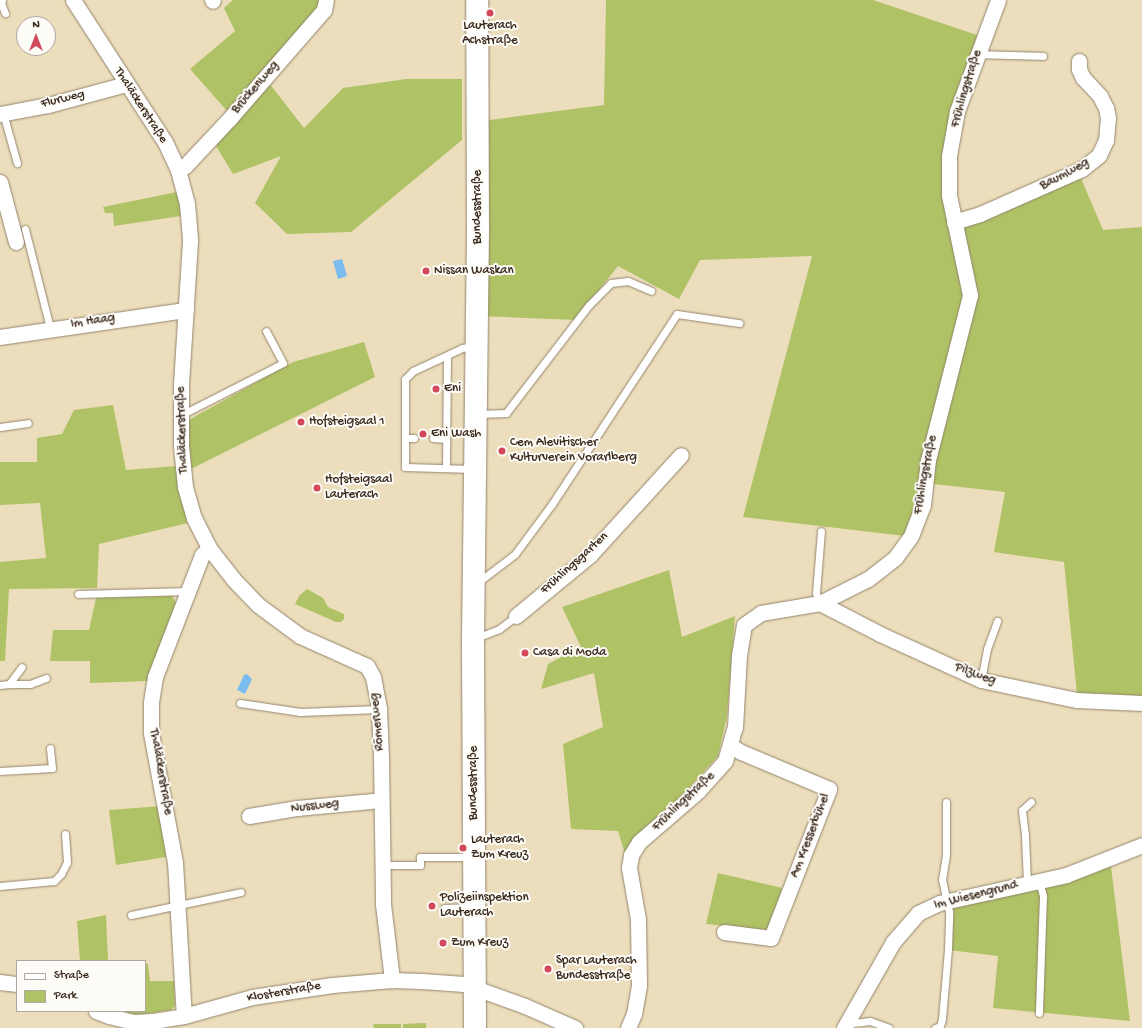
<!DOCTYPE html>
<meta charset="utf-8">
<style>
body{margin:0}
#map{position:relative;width:1142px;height:1028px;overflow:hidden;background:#ecdebc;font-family:"Gochi Hand",sans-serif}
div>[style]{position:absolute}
.green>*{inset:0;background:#afc265}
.water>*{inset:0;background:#7bbcf0}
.roads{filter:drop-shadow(0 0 1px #94846d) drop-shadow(0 0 1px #94846d)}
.lane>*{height:7px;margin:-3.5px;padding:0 3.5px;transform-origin:3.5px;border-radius:3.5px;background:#fff}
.street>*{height:15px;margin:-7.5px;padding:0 7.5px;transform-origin:7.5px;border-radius:7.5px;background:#fff}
.primary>*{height:22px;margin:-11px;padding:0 11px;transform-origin:11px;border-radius:11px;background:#fff}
.dots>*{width:11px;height:11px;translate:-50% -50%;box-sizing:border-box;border:2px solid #fdfcf7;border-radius:50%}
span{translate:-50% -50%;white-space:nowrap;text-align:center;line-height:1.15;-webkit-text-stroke:4px #fdfcf7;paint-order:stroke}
.poi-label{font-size:13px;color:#3b2a1e}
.left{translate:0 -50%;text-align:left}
.street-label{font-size:13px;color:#3b2a1e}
.legend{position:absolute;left:16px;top:960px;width:130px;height:52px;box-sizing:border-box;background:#fdfcf7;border:1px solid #afa8a0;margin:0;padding:5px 7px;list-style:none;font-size:12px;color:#3b2a1e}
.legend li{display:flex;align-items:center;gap:8px;height:20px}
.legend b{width:20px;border:1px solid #afa8a0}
.north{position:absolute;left:16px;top:16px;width:40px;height:40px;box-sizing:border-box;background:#fdfcf7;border:1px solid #afa8a0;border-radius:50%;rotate:0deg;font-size:11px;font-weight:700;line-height:16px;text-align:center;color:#3b2a1e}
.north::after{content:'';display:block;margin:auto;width:14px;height:18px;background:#d1495b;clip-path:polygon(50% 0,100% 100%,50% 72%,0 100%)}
</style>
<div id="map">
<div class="green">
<i style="clip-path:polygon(233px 0,321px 0,318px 8px,227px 111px,190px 69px,235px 31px,224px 8px)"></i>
<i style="clip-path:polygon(606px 0,873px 0,980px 36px,944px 161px,951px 226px,1080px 176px,1103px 230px,1142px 227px,1142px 700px,1077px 695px,1064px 562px,994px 552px,1005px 492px,934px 484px,905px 536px,743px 517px,812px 256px,700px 260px,679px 299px,618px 266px,575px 320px,481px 316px,482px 121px,604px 105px)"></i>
<i style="clip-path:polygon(406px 79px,462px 79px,462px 140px,351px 232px,287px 234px,255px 203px,281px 156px,233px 174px,216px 146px,269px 83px,304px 128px,343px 88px)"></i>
<i style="clip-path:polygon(177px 192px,181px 216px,114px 226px,113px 213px,105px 213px,103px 207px)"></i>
<i style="clip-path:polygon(364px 342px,375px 377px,187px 471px,187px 421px,293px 362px)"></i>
<i style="clip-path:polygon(113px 405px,126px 470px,177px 466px,188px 523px,99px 544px,97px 588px,9px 589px,5px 661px,0 661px,0 562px,46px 558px,40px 503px,0 505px,0 462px,37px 462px,37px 438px,62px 434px,74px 410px)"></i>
<i style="clip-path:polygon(669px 570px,682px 637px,735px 616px,727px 716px,718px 756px,626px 857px,618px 831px,571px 829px,563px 744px,603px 727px,594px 673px,541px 689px,548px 664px,581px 647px,562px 607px)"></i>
<i style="clip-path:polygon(307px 589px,323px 598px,328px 607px,344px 614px,344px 619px,341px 622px,336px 622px,295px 604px,299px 596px)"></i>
<i style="clip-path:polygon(172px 596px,177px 604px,149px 681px,90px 683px,90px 661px,50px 661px,53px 630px,89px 630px,96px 598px)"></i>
<i style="clip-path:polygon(162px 806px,166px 857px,116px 865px,109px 810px)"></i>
<i style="clip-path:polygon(1110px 858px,1130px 1021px,993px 1008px,998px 956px,949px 950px,948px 902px)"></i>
<i style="clip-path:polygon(718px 873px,782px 888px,768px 930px,706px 924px)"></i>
<i style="clip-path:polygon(106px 915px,108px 961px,80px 961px,77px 921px)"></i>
<i style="clip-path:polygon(145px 964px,148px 964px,150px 981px,174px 981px,175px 1006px,171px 1010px,138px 1015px,118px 1011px,145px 1011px)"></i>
<i style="clip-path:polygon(426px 1023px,426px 1028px,403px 1028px,403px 1024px)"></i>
<i style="clip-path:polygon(373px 1024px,401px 1024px,401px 1028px,374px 1028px)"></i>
</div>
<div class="water">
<i style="clip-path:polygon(342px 259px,347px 276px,338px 279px,333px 261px)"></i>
<i style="clip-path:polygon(247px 674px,252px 679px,245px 694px,237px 690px,244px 675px)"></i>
</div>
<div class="roads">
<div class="lane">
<i style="left:2px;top:0;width:3px;rotate:108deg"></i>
<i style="left:1px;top:3px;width:11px;rotate:68deg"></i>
<i style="left:977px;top:54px;width:66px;rotate:1.7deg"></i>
<i style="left:3px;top:113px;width:52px;rotate:74.4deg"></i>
<i style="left:25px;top:229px;width:102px;rotate:75.8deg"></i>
<i style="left:479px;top:414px;width:27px;rotate:-2deg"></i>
<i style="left:506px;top:413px;width:136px;rotate:-52.5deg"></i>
<i style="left:589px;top:305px;width:31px;rotate:-45deg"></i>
<i style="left:611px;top:283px;width:17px;rotate:-7deg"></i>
<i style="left:628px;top:281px;width:25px;rotate:23deg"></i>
<i style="left:181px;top:415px;width:114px;rotate:-27deg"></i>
<i style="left:283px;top:363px;width:36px;rotate:-118deg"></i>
<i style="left:0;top:427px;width:28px;rotate:-8deg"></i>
<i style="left:405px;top:438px;width:9px"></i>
<i style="left:433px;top:438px;width:13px;rotate:4deg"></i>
<i style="left:446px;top:468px;width:112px;rotate:-89.5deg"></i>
<i style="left:473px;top:469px;width:68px;rotate:-178.3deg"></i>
<i style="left:405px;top:467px;width:88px;rotate:-90deg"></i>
<i style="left:405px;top:379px;width:11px;rotate:-45deg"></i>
<i style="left:413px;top:371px;width:54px;rotate:-25.1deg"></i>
<i style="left:462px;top:348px;width:11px;rotate:-10deg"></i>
<i style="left:477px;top:583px;width:48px;rotate:-37.3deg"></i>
<i style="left:515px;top:554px;width:62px;rotate:-53.5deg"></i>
<i style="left:552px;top:504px;width:227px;rotate:-56.7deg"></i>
<i style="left:677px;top:314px;width:63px;rotate:8.3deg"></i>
<i style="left:78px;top:594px;width:111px;rotate:-1.5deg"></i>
<i style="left:820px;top:603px;width:11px;rotate:-112deg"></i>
<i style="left:816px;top:593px;width:62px;rotate:-85.4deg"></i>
<i style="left:476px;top:638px;width:25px;rotate:-21deg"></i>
<i style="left:499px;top:629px;width:21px;rotate:-37deg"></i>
<i style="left:981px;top:680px;width:32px;rotate:-79deg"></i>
<i style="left:987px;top:649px;width:30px;rotate:-70deg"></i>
<i style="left:9px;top:684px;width:21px"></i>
<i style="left:30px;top:684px;width:17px;rotate:-21deg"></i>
<i style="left:0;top:685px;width:9px;rotate:-6deg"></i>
<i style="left:9px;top:684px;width:21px;rotate:-53deg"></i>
<i style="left:240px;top:703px;width:61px;rotate:8.5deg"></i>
<i style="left:300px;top:712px;width:79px;rotate:-2.2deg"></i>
<i style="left:0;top:771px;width:52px;rotate:-3.3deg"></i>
<i style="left:52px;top:768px;width:20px;rotate:-96deg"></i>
<i style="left:382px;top:865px;width:38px"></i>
<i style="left:420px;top:865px;width:8px;rotate:-90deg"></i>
<i style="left:420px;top:857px;width:52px"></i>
<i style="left:1039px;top:881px;width:16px;rotate:75deg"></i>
<i style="left:1043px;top:896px;width:117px;rotate:92deg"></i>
<i style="left:1027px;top:883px;width:48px;rotate:-92.4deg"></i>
<i style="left:1025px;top:835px;width:25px;rotate:-97deg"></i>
<i style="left:1022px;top:810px;width:12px;rotate:-42deg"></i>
<i style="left:0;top:886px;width:54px;rotate:-5.3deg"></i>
<i style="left:54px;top:881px;width:10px;rotate:-45deg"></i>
<i style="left:61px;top:874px;width:13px;rotate:-63deg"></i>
<i style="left:67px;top:862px;width:28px;rotate:-94deg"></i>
<i style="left:444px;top:908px;width:29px;rotate:-2deg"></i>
<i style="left:131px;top:915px;width:112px;rotate:-11.8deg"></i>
<i style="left:846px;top:1024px;width:24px;rotate:-7deg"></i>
<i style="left:870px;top:1021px;width:20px;rotate:20deg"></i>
<i style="left:935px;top:1028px;width:5px;rotate:-22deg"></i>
<i style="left:940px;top:1026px;width:7px;rotate:-74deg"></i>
<i style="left:942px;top:1019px;width:70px;rotate:-85.1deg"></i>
<i style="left:948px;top:949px;width:37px;rotate:-88deg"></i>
<i style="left:949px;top:912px;width:33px;rotate:-102deg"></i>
<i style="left:942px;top:880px;width:26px;rotate:-81deg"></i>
<i style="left:946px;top:854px;width:52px;rotate:-90deg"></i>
</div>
<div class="street">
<i style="left:73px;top:0;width:169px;rotate:57.1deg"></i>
<i style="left:165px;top:142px;width:31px;rotate:65deg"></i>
<i style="left:178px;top:170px;width:35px;rotate:75deg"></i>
<i style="left:187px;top:204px;width:37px;rotate:85deg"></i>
<i style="left:190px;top:241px;width:143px;rotate:93.6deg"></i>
<i style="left:181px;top:384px;width:62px;rotate:90deg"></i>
<i style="left:181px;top:446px;width:41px;rotate:84.4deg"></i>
<i style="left:185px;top:487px;width:32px;rotate:74deg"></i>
<i style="left:194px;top:518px;width:34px;rotate:63deg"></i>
<i style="left:209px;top:548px;width:10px;rotate:135deg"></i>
<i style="left:202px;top:555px;width:131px;rotate:111.1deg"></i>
<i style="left:155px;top:677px;width:26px;rotate:99deg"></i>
<i style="left:151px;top:703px;width:30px;rotate:90deg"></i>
<i style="left:151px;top:733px;width:131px;rotate:79.5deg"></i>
<i style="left:175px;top:862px;width:154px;rotate:86.7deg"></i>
<i style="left:212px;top:0;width:1px;rotate:45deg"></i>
<i style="left:0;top:114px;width:49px;rotate:-10.6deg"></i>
<i style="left:48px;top:105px;width:81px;rotate:-15.1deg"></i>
<i style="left:178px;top:170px;width:8px;rotate:-30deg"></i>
<i style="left:185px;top:166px;width:66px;rotate:-46.8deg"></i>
<i style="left:230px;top:118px;width:143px;rotate:-49deg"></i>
<i style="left:324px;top:10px;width:10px;rotate:-79deg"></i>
<i style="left:0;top:182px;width:62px;rotate:75.1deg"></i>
<i style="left:954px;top:222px;width:27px;rotate:-17deg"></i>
<i style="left:980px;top:214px;width:111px;rotate:-23.8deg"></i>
<i style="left:1082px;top:169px;width:22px;rotate:-39deg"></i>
<i style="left:1099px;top:155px;width:17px;rotate:-65deg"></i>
<i style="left:1106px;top:140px;width:22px;rotate:-85deg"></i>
<i style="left:1108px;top:118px;width:10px;rotate:-101deg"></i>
<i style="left:1106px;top:108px;width:13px;rotate:-117deg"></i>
<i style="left:1100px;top:96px;width:25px;rotate:-133deg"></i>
<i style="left:1083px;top:78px;width:10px;rotate:-114deg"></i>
<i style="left:1079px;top:69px;width:8px;rotate:-90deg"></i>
<i style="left:0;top:337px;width:188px;rotate:-8.3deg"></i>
<i style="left:209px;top:548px;width:39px;rotate:52deg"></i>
<i style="left:233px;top:579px;width:36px;rotate:46deg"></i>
<i style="left:258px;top:605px;width:52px;rotate:36.4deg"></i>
<i style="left:300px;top:636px;width:73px;rotate:24.1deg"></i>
<i style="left:367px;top:666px;width:13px;rotate:61deg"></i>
<i style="left:373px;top:677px;width:33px;rotate:79deg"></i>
<i style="left:379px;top:709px;width:47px;rotate:87.6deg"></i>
<i style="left:381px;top:756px;width:148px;rotate:89.2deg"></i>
<i style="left:383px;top:904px;width:77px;rotate:83.2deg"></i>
<i style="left:820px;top:603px;width:68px;rotate:27.3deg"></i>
<i style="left:880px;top:634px;width:111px;rotate:24.5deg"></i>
<i style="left:981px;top:680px;width:98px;rotate:11.8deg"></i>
<i style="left:1077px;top:700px;width:65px;rotate:2.6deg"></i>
<i style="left:516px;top:616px;width:96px;rotate:-39.5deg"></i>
<i style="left:590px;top:555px;width:135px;rotate:-47.7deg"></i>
<i style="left:249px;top:816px;width:49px;rotate:-9.5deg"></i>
<i style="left:297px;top:808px;width:84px;rotate:-5.4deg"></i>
<i style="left:724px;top:932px;width:47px;rotate:7.3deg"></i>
<i style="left:771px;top:938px;width:160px;rotate:-68.7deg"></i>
<i style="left:829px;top:789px;width:95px;rotate:-157.2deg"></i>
<i style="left:741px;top:752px;width:12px;rotate:-149deg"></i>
<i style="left:0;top:982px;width:17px;rotate:7deg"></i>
<i style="left:96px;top:1011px;width:14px;rotate:21deg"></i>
<i style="left:109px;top:1016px;width:25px;rotate:14deg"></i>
<i style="left:133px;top:1022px;width:20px;rotate:-3deg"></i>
<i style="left:153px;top:1021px;width:31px;rotate:-9deg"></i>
<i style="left:184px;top:1016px;width:71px;rotate:-15.6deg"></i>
<i style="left:252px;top:997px;width:81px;rotate:-8.5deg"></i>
<i style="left:332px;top:985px;width:60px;rotate:-4.8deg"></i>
<i style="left:392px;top:980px;width:30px;rotate:2deg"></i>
<i style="left:422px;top:981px;width:42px;rotate:4.1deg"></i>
<i style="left:464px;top:984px;width:65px;rotate:19.8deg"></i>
<i style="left:525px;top:1006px;width:55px;rotate:23.7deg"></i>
<i style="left:628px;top:1028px;width:15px;rotate:-67deg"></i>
<i style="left:634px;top:1014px;width:29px;rotate:-80deg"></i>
<i style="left:639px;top:985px;width:66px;rotate:-90.9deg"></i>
<i style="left:638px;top:919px;width:52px;rotate:-100deg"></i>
<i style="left:629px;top:868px;width:13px;rotate:-81deg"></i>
<i style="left:631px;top:855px;width:15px;rotate:-58deg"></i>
<i style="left:639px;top:842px;width:78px;rotate:-40.8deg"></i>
<i style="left:698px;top:791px;width:40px;rotate:-48deg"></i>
<i style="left:725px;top:761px;width:35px;rotate:-74deg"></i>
<i style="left:735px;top:727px;width:71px;rotate:-86.8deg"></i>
<i style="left:739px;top:656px;width:31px;rotate:-81deg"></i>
<i style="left:744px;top:625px;width:21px;rotate:-35deg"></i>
<i style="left:761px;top:613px;width:60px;rotate:-9.6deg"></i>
<i style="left:820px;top:603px;width:54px;rotate:-26.6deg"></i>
<i style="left:868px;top:579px;width:34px;rotate:-38deg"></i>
<i style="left:895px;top:558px;width:27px;rotate:-54deg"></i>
<i style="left:911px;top:536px;width:33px;rotate:-69deg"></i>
<i style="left:923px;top:505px;width:45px;rotate:-83.7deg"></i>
<i style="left:928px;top:460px;width:170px;rotate:-75.7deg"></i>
<i style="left:970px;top:295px;width:102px;rotate:-101.9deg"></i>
<i style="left:949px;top:195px;width:39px;rotate:-90deg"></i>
<i style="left:949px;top:156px;width:46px;rotate:-79.9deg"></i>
<i style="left:957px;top:111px;width:118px;rotate:-69.7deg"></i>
<i style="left:844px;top:1028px;width:99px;rotate:-60.3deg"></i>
<i style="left:893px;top:942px;width:38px;rotate:-49deg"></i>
<i style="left:918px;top:913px;width:23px;rotate:-25deg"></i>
<i style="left:939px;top:903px;width:130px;rotate:-12.4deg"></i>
<i style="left:1066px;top:875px;width:82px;rotate:-21.5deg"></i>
</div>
<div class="primary">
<i style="left:475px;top:1028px;width:388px;rotate:-90.3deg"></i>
<i style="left:473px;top:640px;width:408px;rotate:-89.3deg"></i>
<i style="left:478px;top:232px;width:232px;rotate:-90.2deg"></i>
</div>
</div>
<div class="dots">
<i style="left:490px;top:13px;background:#d1495b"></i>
<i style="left:426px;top:271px;background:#d1495b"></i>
<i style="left:436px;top:389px;background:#d1495b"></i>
<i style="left:301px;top:422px;background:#d1495b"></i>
<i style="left:423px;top:434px;background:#d1495b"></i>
<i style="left:502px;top:451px;background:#d1495b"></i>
<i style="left:317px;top:488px;background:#d1495b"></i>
<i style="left:525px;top:653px;background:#d1495b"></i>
<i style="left:463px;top:848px;background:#d1495b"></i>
<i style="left:432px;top:906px;background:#d1495b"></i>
<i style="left:443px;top:943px;background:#d1495b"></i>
<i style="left:548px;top:969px;background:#d1495b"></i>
</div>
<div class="poi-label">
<span style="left:490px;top:34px">Lauterach<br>Achstraße</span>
<span class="left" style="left:434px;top:271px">Nissan Waskan</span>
<span class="left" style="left:444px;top:389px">Eni</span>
<span class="left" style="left:309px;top:422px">Hofsteigsaal 1</span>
<span class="left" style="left:431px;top:434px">Eni Wash</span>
<span class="left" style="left:510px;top:451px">Cem Alevitischer<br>Kulturverein Vorarlberg</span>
<span class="left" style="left:325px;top:488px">Hofsteigsaal<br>Lauterach</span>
<span class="left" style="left:533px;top:653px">Casa di Moda</span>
<span class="left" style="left:471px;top:848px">Lauterach<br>Zum Kreuz</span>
<span class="left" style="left:440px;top:906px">Polizeiinspektion<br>Lauterach</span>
<span class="left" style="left:451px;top:943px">Zum Kreuz</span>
<span class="left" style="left:556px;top:969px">Spar Lauterach<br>Bundesstraße</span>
</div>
<div class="street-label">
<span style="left:256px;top:88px;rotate:-49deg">Brückenweg</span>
<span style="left:967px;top:89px;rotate:-73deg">Frühlingstraße</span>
<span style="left:63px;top:100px;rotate:-14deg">Flurweg</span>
<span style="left:140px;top:106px;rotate:57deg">Thaläckerstraße</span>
<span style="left:1065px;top:175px;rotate:-28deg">Baumweg</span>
<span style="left:478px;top:207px;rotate:-90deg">Bundesstraße</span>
<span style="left:93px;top:322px;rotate:-8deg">Im Haag</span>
<span style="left:183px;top:430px;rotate:-92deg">Thaläckerstraße</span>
<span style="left:926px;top:475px;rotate:-79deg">Frühlingstraße</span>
<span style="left:575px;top:564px;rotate:-42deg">Frühlingsgarten</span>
<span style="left:975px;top:675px;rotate:20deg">Pilzweg</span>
<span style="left:378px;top:722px;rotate:-95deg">Römerweg</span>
<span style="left:160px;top:772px;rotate:80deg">Thaläckerstraße</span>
<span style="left:474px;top:783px;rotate:-90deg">Bundesstraße</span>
<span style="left:684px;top:802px;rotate:-43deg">Frühlingstraße</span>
<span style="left:315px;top:807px;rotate:-6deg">Nussweg</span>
<span style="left:811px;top:836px;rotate:-69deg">Am Kresserbühel</span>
<span style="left:976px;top:896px;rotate:-14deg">Im Wiesengrund</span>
<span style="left:284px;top:993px;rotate:-10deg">Klosterstraße</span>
</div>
<ul class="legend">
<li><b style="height:5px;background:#fff"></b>Straße</li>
<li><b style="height:11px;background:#afc265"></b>Park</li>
</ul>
<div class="north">N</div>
</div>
